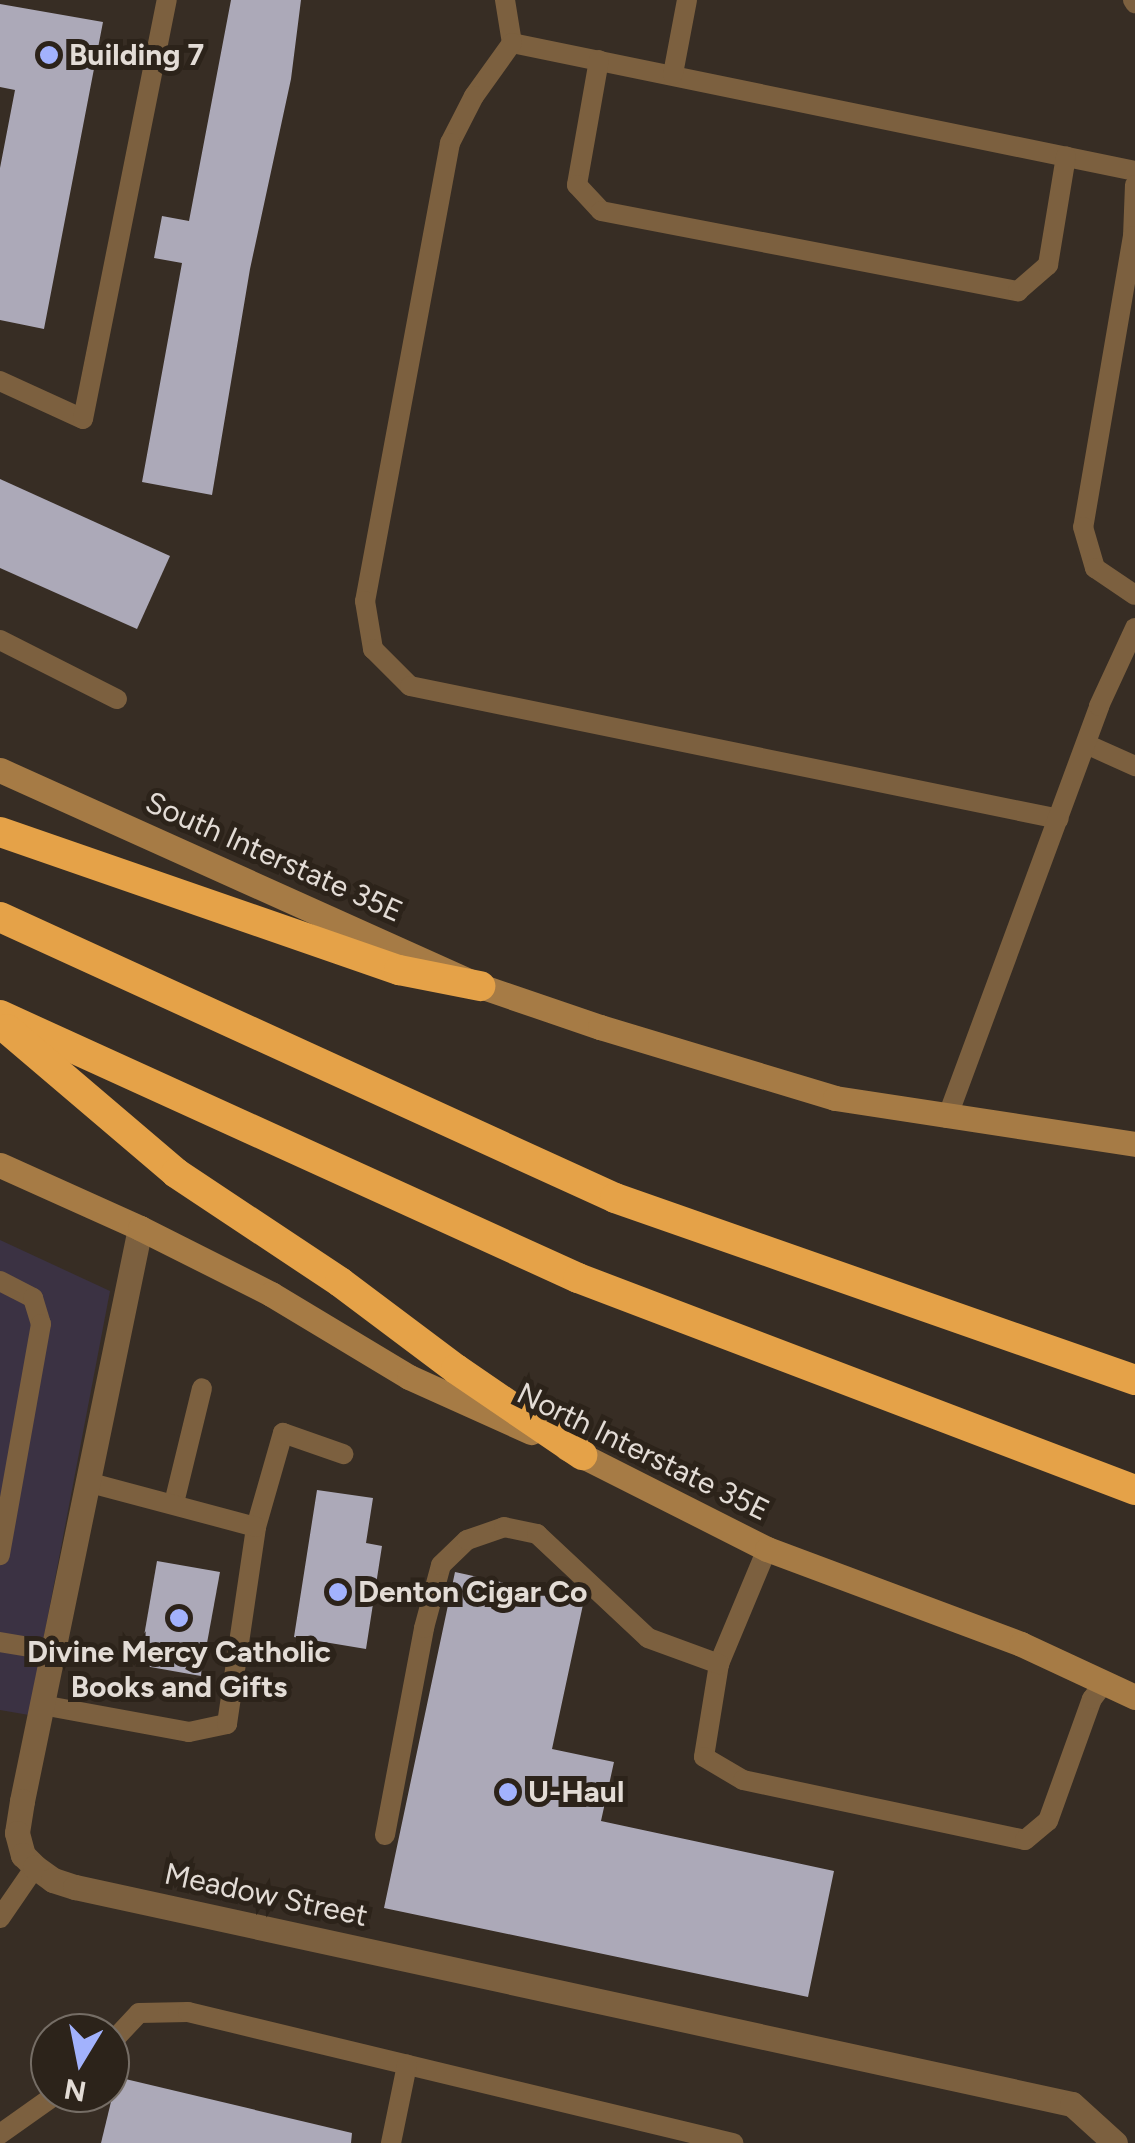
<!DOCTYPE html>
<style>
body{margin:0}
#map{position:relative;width:1135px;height:2143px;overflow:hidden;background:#372d24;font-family:Figtree,sans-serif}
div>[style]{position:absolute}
.commercial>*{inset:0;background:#3b3243}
.building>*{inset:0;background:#aca9b8}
.lane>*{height:20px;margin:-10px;padding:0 10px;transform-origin:10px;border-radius:10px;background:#7c603f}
.street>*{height:25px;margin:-12.5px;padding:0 12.5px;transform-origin:12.5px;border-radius:12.5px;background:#7c603f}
.secondary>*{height:25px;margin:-12.5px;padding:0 12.5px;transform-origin:12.5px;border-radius:12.5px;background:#a67b45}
.highway>*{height:30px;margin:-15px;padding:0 15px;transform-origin:15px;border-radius:15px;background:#e5a248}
.dots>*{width:28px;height:28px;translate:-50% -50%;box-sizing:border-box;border:5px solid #2c231a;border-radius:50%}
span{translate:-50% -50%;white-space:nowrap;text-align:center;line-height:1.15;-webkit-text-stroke:10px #2c231a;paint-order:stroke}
.poi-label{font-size:30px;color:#e3dcd6;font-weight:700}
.left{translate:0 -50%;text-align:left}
.street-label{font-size:30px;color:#e3dcd6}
.north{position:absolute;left:30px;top:2013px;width:100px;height:100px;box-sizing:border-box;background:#2c231a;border:2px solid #756d65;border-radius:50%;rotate:190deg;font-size:28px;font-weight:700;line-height:40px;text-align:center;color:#e3dcd6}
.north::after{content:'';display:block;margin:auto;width:35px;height:45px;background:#a2b2fd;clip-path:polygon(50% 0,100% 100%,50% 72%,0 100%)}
</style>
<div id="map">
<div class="commercial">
<i style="clip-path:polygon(0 1240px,110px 1291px,29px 1715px,0 1710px)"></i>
</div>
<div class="building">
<i style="clip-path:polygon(231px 0,301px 0,291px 79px,250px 269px,212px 495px,142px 482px,182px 263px,154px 258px,162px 216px,189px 221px)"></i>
<i style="clip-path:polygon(0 4px,103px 22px,44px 329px,0 320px,0 168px,15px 90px,0 87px)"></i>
<i style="clip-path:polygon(0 479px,170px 556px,137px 629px,0 568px)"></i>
<i style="clip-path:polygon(317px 1490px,373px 1498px,366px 1543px,382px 1546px,366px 1649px,294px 1637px)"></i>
<i style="clip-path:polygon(157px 1561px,220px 1572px,201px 1676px,139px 1665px)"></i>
<i style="clip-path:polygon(455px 1572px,584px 1600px,552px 1749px,614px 1762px,601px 1821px,834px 1871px,808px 1997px,384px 1908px)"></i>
<i style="clip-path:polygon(117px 2077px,352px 2133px,351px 2143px,101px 2143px)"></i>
</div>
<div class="lane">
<i style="left:505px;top:0;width:44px;rotate:80.8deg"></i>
<i style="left:512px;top:43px;width:636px;rotate:11.61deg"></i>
<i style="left:1133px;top:0;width:4px;rotate:56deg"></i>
<i style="left:512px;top:43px;width:65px;rotate:125.6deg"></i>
<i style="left:474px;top:96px;width:53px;rotate:117.1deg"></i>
<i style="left:450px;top:143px;width:466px;rotate:100.5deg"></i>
<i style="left:365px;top:601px;width:49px;rotate:80.5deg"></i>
<i style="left:373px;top:649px;width:52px;rotate:45deg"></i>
<i style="left:410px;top:686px;width:662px;rotate:11.58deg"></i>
<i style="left:599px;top:60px;width:127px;rotate:100deg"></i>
<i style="left:577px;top:185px;width:35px;rotate:47deg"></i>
<i style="left:601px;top:211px;width:425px;rotate:10.9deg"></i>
<i style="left:1018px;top:291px;width:40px;rotate:-41deg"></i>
<i style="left:1048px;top:265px;width:110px;rotate:-80.6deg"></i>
<i style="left:673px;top:74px;width:75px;rotate:-79.3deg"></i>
<i style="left:1135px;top:185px;width:51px;rotate:92.2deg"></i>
<i style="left:1133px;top:236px;width:295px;rotate:99.7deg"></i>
<i style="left:1083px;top:527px;width:43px;rotate:73.7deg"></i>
<i style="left:1095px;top:568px;width:48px;rotate:34deg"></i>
<i style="left:0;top:381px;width:91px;rotate:24.6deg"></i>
<i style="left:83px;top:419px;width:427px;rotate:-78.7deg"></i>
<i style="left:0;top:640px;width:131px;rotate:26.8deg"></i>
<i style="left:1086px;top:744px;width:54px;rotate:24.2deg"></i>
<i style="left:947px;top:1118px;width:439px;rotate:-69.7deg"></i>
<i style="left:1099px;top:706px;width:86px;rotate:-65.2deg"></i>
<i style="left:0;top:1281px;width:37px;rotate:27deg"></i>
<i style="left:33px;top:1298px;width:27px;rotate:73deg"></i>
<i style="left:41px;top:1324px;width:235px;rotate:100.1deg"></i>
<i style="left:174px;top:1503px;width:118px;rotate:-76.3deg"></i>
<i style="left:256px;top:1527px;width:98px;rotate:-74deg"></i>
<i style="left:283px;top:1433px;width:64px;rotate:19.3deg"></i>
<i style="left:767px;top:1549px;width:125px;rotate:112.7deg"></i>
<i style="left:719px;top:1664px;width:94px;rotate:99.2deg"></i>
<i style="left:704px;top:1757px;width:45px;rotate:30.5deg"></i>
<i style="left:743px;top:1780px;width:288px;rotate:12deg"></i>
<i style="left:1025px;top:1840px;width:30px;rotate:-40deg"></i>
<i style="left:1048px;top:1821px;width:130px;rotate:-70.2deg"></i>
<i style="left:1092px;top:1699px;width:21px;rotate:-53deg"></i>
<i style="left:0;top:1642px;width:54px;rotate:9.6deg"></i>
<i style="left:42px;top:1705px;width:149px;rotate:10.4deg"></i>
<i style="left:189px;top:1732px;width:39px;rotate:-12deg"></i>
<i style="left:227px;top:1724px;width:199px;rotate:-81.6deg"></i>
<i style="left:256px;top:1527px;width:175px;rotate:-165.1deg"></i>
<i style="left:385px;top:1835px;width:211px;rotate:-79.3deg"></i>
<i style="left:424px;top:1628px;width:65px;rotate:-74.9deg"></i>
<i style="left:441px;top:1565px;width:36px;rotate:-44deg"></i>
<i style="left:467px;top:1540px;width:39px;rotate:-19deg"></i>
<i style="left:504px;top:1527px;width:34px;rotate:12deg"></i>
<i style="left:537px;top:1534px;width:152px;rotate:43.1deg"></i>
<i style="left:648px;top:1638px;width:76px;rotate:20.1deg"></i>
<i style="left:0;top:1918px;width:62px;rotate:-55.5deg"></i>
<i style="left:110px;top:2044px;width:42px;rotate:-46.9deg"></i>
<i style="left:139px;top:2013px;width:49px;rotate:-1.2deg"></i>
<i style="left:188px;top:2012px;width:561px;rotate:13.52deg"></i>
<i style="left:0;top:2134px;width:71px;rotate:-35.3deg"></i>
<i style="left:391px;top:2143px;width:80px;rotate:-78.4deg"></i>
</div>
<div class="street">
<i style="left:140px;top:1228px;width:585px;rotate:101.64deg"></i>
<i style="left:22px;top:1801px;width:32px;rotate:99deg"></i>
<i style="left:17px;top:1833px;width:23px;rotate:75deg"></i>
<i style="left:23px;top:1855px;width:17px;rotate:45deg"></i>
<i style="left:35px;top:1867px;width:22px;rotate:36deg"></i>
<i style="left:53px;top:1880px;width:23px;rotate:18deg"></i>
<i style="left:75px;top:1887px;width:1020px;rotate:12.28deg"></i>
<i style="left:1072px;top:2104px;width:58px;rotate:42.2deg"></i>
</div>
<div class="secondary">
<i style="left:0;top:770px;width:526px;rotate:24.23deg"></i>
<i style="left:480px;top:986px;width:127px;rotate:18.9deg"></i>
<i style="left:600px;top:1027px;width:245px;rotate:16.8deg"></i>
<i style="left:835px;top:1098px;width:304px;rotate:8.7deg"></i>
<i style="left:0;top:1165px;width:154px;rotate:24.2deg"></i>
<i style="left:140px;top:1228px;width:147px;rotate:26.7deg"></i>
<i style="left:271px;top:1294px;width:161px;rotate:31deg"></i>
<i style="left:409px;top:1377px;width:134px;rotate:24.3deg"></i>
<i style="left:567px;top:1448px;width:224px;rotate:26.8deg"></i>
<i style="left:767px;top:1549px;width:271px;rotate:20.5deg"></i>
<i style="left:1021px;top:1644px;width:126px;rotate:24.9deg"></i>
</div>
<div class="highway">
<i style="left:0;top:832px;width:422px;rotate:19.1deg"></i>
<i style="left:399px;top:970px;width:83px;rotate:11.2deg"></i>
<i style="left:0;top:917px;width:676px;rotate:24.56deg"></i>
<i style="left:615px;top:1198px;width:551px;rotate:19.29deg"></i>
<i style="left:0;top:1015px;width:635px;rotate:24.47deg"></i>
<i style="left:578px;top:1278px;width:596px;rotate:20.84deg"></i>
<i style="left:7px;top:1029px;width:222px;rotate:40.4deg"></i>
<i style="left:176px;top:1173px;width:197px;rotate:33.6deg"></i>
<i style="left:340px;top:1282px;width:145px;rotate:36.9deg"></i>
<i style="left:456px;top:1369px;width:153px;rotate:34.3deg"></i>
</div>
<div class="dots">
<i style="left:49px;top:55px;background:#a2b2fd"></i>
<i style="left:338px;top:1592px;background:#a2b2fd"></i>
<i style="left:179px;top:1618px;background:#a2b2fd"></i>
<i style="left:508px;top:1792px;background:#a2b2fd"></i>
</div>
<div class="poi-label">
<span class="left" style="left:69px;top:55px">Building 7</span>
<span class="left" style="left:358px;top:1592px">Denton Cigar Co</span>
<span style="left:179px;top:1669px">Divine Mercy Catholic<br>Books and Gifts</span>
<span class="left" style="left:528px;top:1792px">U-Haul</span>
</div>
<div class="street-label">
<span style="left:274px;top:857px;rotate:24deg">South Interstate 35E</span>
<span style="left:643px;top:1452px;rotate:26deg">North Interstate 35E</span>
<span style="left:266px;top:1895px;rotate:12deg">Meadow Street</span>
</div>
<div class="north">N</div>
</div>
